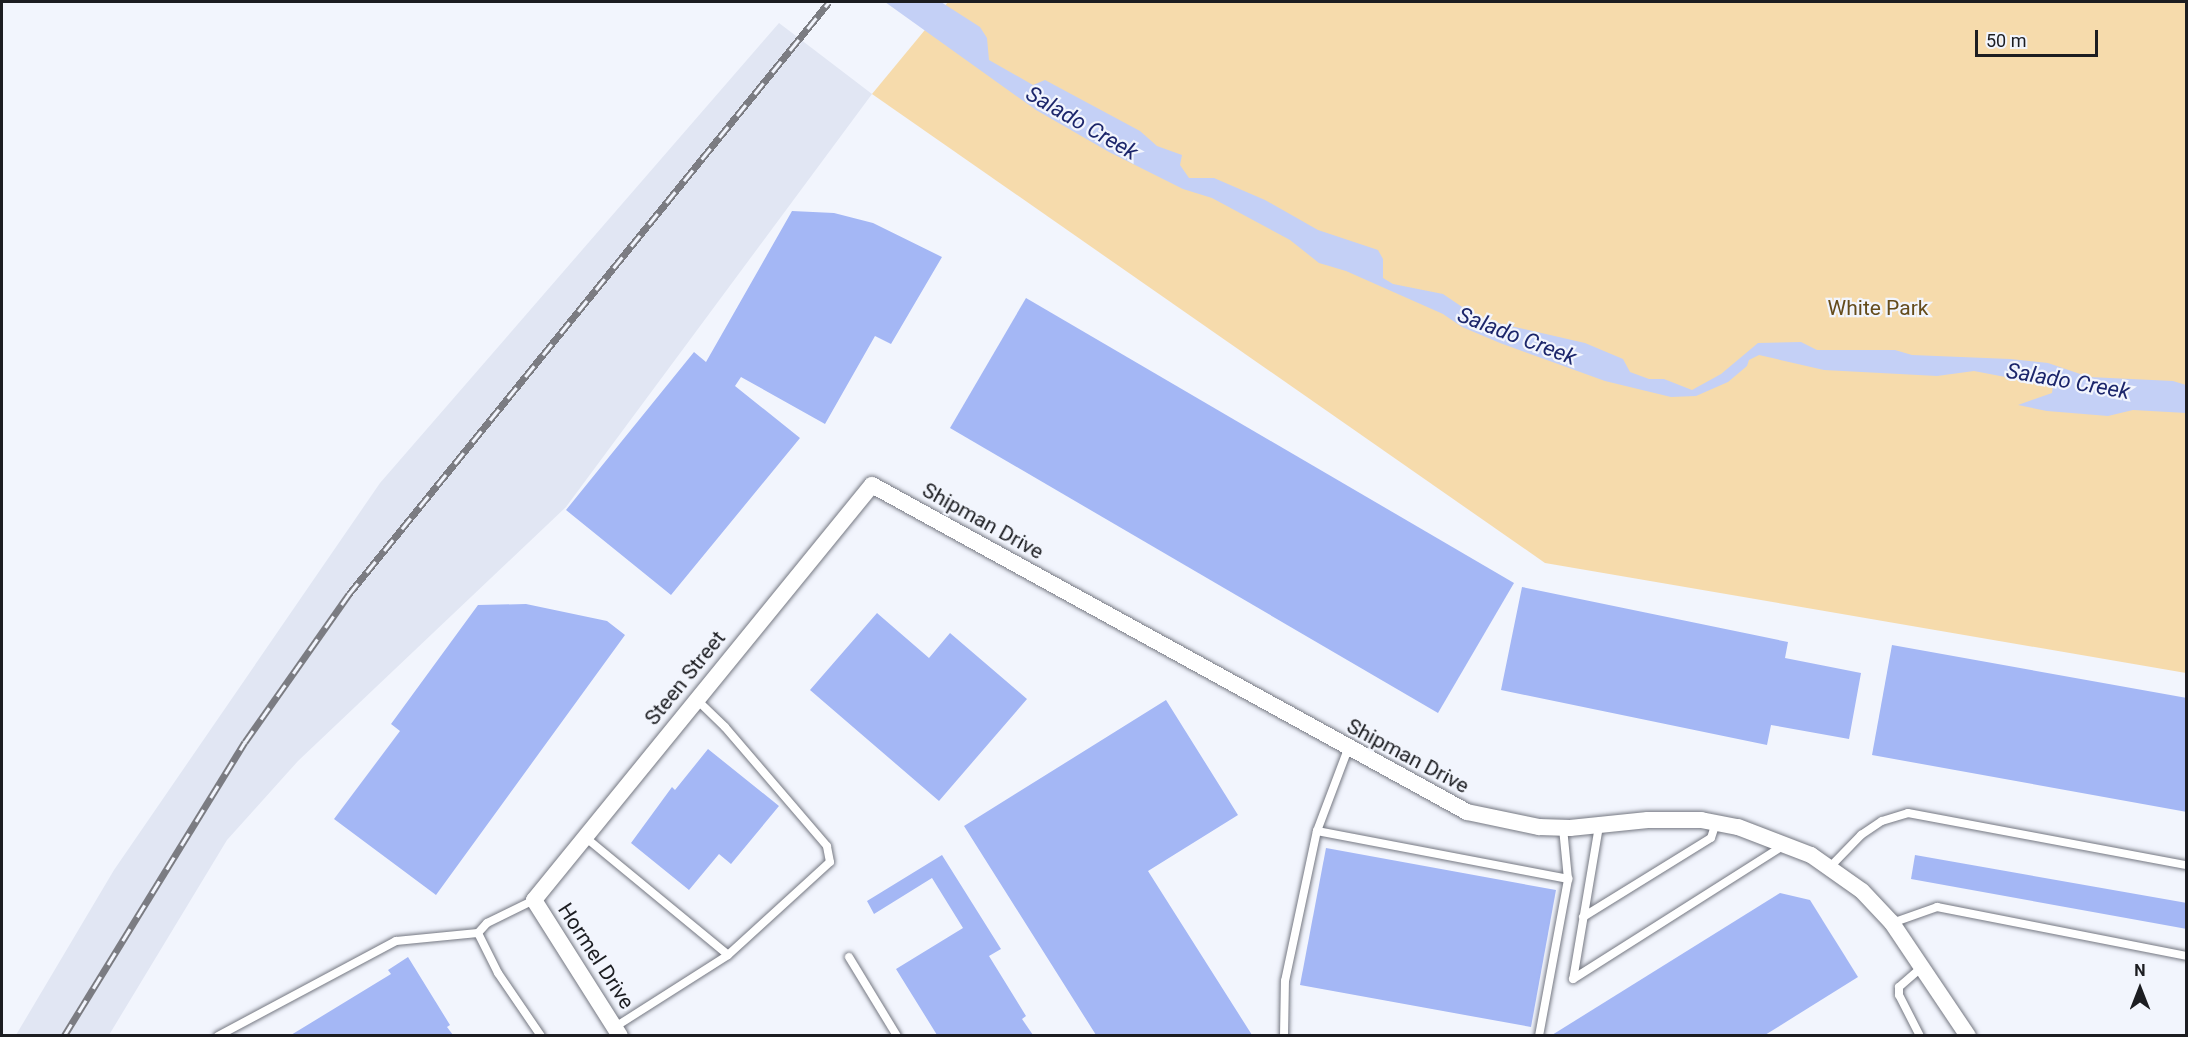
<!DOCTYPE html>
<style>
body{margin:0}
#map{position:relative;width:2188px;height:1037px;overflow:hidden;background:#f2f5fd;font-family:Roboto,sans-serif}
div>[style]{position:absolute}
.built>*{inset:0;background:#e1e6f3}
.green>*{inset:0;background:#f6dbac}
.water>*{inset:0;background:#c4d0f6}
.building>*{inset:0;background:#a4b7f5}
.roads{filter:drop-shadow(0 0 2px #757882) drop-shadow(0 0 2px #757882)}
.lane>*{height:8px;margin:-4px;padding:0 4px;transform-origin:4px;border-radius:4px;background:#fff}
.street>*{height:16px;margin:-8px;padding:0 8px;transform-origin:8px;border-radius:8px;background:#fff}
.rail>*{height:7px;margin-top:-3.5px;transform-origin:0;background:repeating-linear-gradient(90deg,#f2f5fd 0 14px,#7b7c82 0 28px);box-sizing:border-box;border-block:2px solid #7b7c82}
span{translate:-50% -50%;white-space:nowrap;text-align:center;line-height:1.15;-webkit-text-stroke:4.5px #f2f5fd;paint-order:stroke}
.park-label{font-size:21px;color:#644b1b}
.street-label{font-size:21px;color:#1c1d21}
.water-label{font-size:22px;color:#1c266b;font-style:italic}
.frame{position:absolute;inset:0;border:3px solid #1c1d21;pointer-events:none}
.north{position:absolute;left:2110px;top:959px;width:60px;height:60px;-webkit-text-stroke:4px #f2f5fd;paint-order:stroke;rotate:0deg;font-size:16px;font-weight:700;line-height:24px;text-align:center;color:#1c1d21}
.north::after{content:'';display:block;margin:auto;width:21px;height:27px;background:#1c1d21;clip-path:polygon(50% 0,100% 100%,50% 72%,0 100%)}
.scale{position:absolute;left:1975px;top:30px;width:123px;height:27px;box-sizing:border-box;border:3px solid #1c1d21;border-top:0;padding-left:8px;font-size:18px;line-height:21px;white-space:nowrap;color:#1c1d21;-webkit-text-stroke:4px #f2f5fd;paint-order:stroke}
</style>
<div id="map">
<div class="built">
<i style="clip-path:polygon(779px 23px,872px 94px,566px 507px,298px 761px,227px 840px,109px 1035px,16px 1035px,114px 870px,380px 483px)"></i>
</div>
<div class="green">
<i style="clip-path:polygon(948px 2px,2186px 2px,2186px 673px,1545px 563px,872px 94px)"></i>
</div>
<div class="water">
<i style="clip-path:polygon(885px 2px,941px 2px,980px 27px,987px 38px,989px 60px,1033px 85px,1045px 80px,1140px 131px,1157px 146px,1182px 155px,1180px 165px,1189px 178px,1214px 178px,1265px 200px,1318px 230px,1378px 250px,1383px 259px,1383px 278px,1393px 284px,1443px 294px,1480px 319px,1585px 343px,1623px 359px,1630px 372px,1649px 379px,1664px 379px,1692px 390px,1721px 374px,1758px 343px,1801px 342px,1817px 350px,1895px 350px,1912px 355px,2010px 359px,2048px 363px,2089px 377px,2173px 381px,2186px 385px,2186px 413px,2133px 410px,2108px 416px,2047px 411px,2018px 405px,2052px 393px,2053px 386px,1974px 371px,1937px 376px,1824px 370px,1759px 355px,1749px 360px,1747px 366px,1728px 382px,1696px 396px,1671px 397px,1605px 381px,1500px 343px,1462px 327px,1443px 314px,1346px 271px,1319px 263px,1290px 240px,1212px 198px,1183px 189px,1109px 152px,1036px 110px)"></i>
</div>
<div class="building">
<i style="clip-path:polygon(792px 211px,834px 213px,873px 223px,942px 257px,891px 344px,875px 336px,825px 424px,741px 377px,735px 386px,800px 438px,671px 595px,566px 510px,694px 352px,706px 362px)"></i>
<i style="clip-path:polygon(1026px 298px,1514px 583px,1438px 713px,950px 428px)"></i>
<i style="clip-path:polygon(1522px 587px,1788px 642px,1785px 658px,1861px 673px,1849px 739px,1771px 725px,1767px 745px,1501px 690px)"></i>
<i style="clip-path:polygon(526px 604px,607px 621px,625px 635px,436px 895px,334px 819px,400px 731px,391px 724px,478px 605px)"></i>
<i style="clip-path:polygon(877px 613px,929px 658px,950px 633px,1027px 699px,939px 801px,810px 690px)"></i>
<i style="clip-path:polygon(1892px 645px,2187px 698px,2187px 812px,1872px 755px)"></i>
<i style="clip-path:polygon(1166px 700px,1238px 815px,1148px 871px,1252px 1035px,1096px 1035px,964px 826px)"></i>
<i style="clip-path:polygon(708px 749px,779px 806px,731px 864px,719px 854px,689px 890px,631px 843px,672px 787px,675px 790px)"></i>
<i style="clip-path:polygon(1326px 848px,1556px 890px,1531px 1027px,1300px 985px)"></i>
<i style="clip-path:polygon(942px 855px,1001px 949px,989px 956px,1026px 1016px,1022px 1019px,1033px 1035px,937px 1035px,896px 969px,963px 928px,932px 878px,874px 914px,867px 901px)"></i>
<i style="clip-path:polygon(1915px 855px,2187px 903px,2187px 929px,1911px 879px)"></i>
<i style="clip-path:polygon(1780px 893px,1810px 900px,1858px 977px,1765px 1035px,1552px 1035px)"></i>
<i style="clip-path:polygon(408px 957px,450px 1025px,447px 1027px,453px 1035px,291px 1035px,391px 974px,388px 970px)"></i>
</div>
<div class="roads">
<div class="lane">
<i style="left:1599px;top:826px;width:155px;rotate:99.6deg"></i>
<i style="left:1573px;top:979px;width:250px;rotate:-32.4deg"></i>
<i style="left:1317px;top:831px;width:256px;rotate:10.8deg"></i>
<i style="left:585px;top:837px;width:185px;rotate:39.5deg"></i>
<i style="left:1830px;top:867px;width:45px;rotate:-45.9deg"></i>
<i style="left:1861px;top:835px;width:25px;rotate:-34deg"></i>
<i style="left:1882px;top:821px;width:27px;rotate:-17deg"></i>
<i style="left:1908px;top:813px;width:283px;rotate:10.6deg"></i>
<i style="left:534px;top:900px;width:52px;rotate:153.9deg"></i>
<i style="left:487px;top:923px;width:13px;rotate:132deg"></i>
<i style="left:478px;top:933px;width:45px;rotate:63.4deg"></i>
<i style="left:498px;top:973px;width:76px;rotate:55.7deg"></i>
<i style="left:1583px;top:917px;width:150px;rotate:-31.7deg"></i>
<i style="left:1711px;top:838px;width:16px;rotate:-72deg"></i>
<i style="left:1892px;top:923px;width:48px;rotate:-19.6deg"></i>
<i style="left:1937px;top:907px;width:254px;rotate:11.1deg"></i>
<i style="left:849px;top:957px;width:92px;rotate:58.7deg"></i>
<i style="left:615px;top:1027px;width:134px;rotate:-32.5deg"></i>
<i style="left:728px;top:955px;width:138px;rotate:-42.4deg"></i>
<i style="left:830px;top:862px;width:16px;rotate:-101deg"></i>
<i style="left:827px;top:846px;width:157px;rotate:-130.6deg"></i>
<i style="left:725px;top:727px;width:39px;rotate:-136deg"></i>
<i style="left:218px;top:1036px;width:202px;rotate:-28.1deg"></i>
<i style="left:396px;top:941px;width:82px;rotate:-5.6deg"></i>
<i style="left:1284px;top:1036px;width:55px;rotate:-89deg"></i>
<i style="left:1285px;top:981px;width:153px;rotate:-78deg"></i>
<i style="left:1317px;top:831px;width:88px;rotate:-69.3deg"></i>
<i style="left:1539px;top:1036px;width:160px;rotate:-79.5deg"></i>
<i style="left:1568px;top:879px;width:51px;rotate:-95.6deg"></i>
<i style="left:1920px;top:1036px;width:46px;rotate:-117.1deg"></i>
<i style="left:1899px;top:995px;width:8px;rotate:-90deg"></i>
<i style="left:1899px;top:987px;width:32px;rotate:-41deg"></i>
</div>
<div class="street">
<i style="left:620px;top:1036px;width:161px;rotate:-122.3deg"></i>
<i style="left:534px;top:900px;width:535px;rotate:-50.84deg"></i>
<i style="left:872px;top:485px;width:679px;rotate:28.79deg"></i>
<i style="left:1467px;top:812px;width:74px;rotate:11.8deg"></i>
<i style="left:1539px;top:827px;width:31px;rotate:2deg"></i>
<i style="left:1570px;top:828px;width:78px;rotate:-5.9deg"></i>
<i style="left:1648px;top:820px;width:53px"></i>
<i style="left:1701px;top:820px;width:38px;rotate:11deg"></i>
<i style="left:1738px;top:827px;width:78px;rotate:21deg"></i>
<i style="left:1811px;top:855px;width:62px;rotate:35.2deg"></i>
<i style="left:1862px;top:891px;width:44px;rotate:46.8deg"></i>
<i style="left:1892px;top:923px;width:136px;rotate:56.1deg"></i>
</div>
</div>
<div class="rail">
<i style="left:64px;top:1036px;width:345px;rotate:-58.4deg"></i>
<i style="left:245px;top:742px;width:181px;rotate:-54.9deg"></i>
<i style="left:349px;top:594px;width:762px;rotate:-50.96deg"></i>
</div>
<div class="park-label">
<span style="left:1878px;top:308px">White Park</span>
</div>
<div class="street-label">
<span style="left:983px;top:521px;rotate:29deg">Shipman Drive</span>
<span style="left:685px;top:678px;rotate:-51deg">Steen Street</span>
<span style="left:1408px;top:756px;rotate:28deg">Shipman Drive</span>
<span style="left:596px;top:956px;rotate:57deg">Hormel Drive</span>
</div>
<div class="water-label">
<span style="left:1082px;top:123px;rotate:30deg">Salado Creek</span>
<span style="left:1517px;top:336px;rotate:21deg">Salado Creek</span>
<span style="left:2068px;top:381px;rotate:10deg">Salado Creek</span>
</div>
<div class="frame"></div>
<div class="north">N</div>
<div class="scale">50 m</div>
</div>
